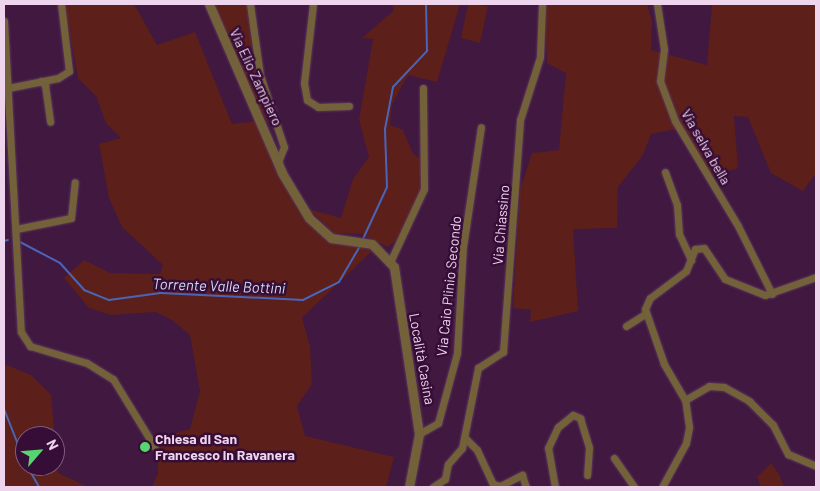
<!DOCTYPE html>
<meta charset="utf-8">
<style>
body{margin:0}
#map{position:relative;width:820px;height:491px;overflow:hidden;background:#401840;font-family:Barlow,sans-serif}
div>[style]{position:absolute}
.green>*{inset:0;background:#5c1f1a}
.stream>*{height:2px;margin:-1px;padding:0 1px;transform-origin:1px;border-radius:1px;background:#4965b9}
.roads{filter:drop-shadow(0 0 1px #5c365c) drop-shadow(0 0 1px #5c365c)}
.minor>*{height:7px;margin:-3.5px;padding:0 3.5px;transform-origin:3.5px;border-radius:3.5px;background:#726139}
.tertiary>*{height:9px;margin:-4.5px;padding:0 4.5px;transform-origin:4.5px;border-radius:4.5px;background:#726139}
.dots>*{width:14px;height:14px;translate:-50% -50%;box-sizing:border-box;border:2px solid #360d36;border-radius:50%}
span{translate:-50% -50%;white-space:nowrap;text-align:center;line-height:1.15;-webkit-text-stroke:5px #360d36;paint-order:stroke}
.street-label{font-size:14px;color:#eed4ed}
.poi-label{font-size:14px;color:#eed4ed;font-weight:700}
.left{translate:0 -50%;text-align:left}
.water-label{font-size:15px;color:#d2dcf3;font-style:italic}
.frame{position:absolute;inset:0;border:5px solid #eed4ed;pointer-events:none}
.north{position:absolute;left:15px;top:426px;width:50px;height:50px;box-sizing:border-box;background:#360d36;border:1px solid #805d7f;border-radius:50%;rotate:63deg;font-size:14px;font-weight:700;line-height:20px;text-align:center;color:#eed4ed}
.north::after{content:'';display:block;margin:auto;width:18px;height:22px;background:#57d570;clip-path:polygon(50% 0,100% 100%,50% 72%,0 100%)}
</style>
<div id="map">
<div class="green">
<i style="clip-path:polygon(64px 4px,134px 4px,157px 45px,195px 32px,232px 124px,258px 121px,271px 161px,299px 211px,304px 211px,320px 235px,372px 251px,302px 318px,310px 346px,312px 384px,297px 406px,305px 436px,394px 457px,386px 487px,152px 487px,158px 473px,157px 438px,190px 429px,200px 391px,190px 335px,172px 320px,156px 312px,111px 315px,89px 308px,64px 278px,84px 260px,110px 273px,160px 274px,163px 265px,122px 227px,109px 198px,99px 144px,121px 138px,106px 123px,96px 96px,78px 78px)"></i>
<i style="clip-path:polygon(214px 4px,247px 4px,253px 57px,269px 125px,242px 76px)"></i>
<i style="clip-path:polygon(392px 4px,460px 4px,437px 82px,408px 75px,392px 104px,390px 125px,403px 130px,413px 154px,422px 159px,420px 196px,399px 238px,388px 247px,361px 234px,334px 233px,308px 209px,341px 218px,353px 179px,369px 157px,359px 120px,373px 39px,362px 38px,394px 10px)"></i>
<i style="clip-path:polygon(468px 4px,488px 6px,480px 43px,461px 38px)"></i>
<i style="clip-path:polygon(545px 4px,647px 4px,652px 22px,651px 50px,707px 65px,712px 4px,816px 4px,816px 173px,803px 191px,771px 173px,748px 117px,734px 116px,738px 168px,713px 176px,681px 128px,651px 134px,643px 155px,618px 187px,617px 228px,573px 229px,578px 311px,530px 322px,531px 310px,513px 308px,520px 190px,532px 153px,559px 150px,566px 73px,547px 63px)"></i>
<i style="clip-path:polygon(evenodd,4px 364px,31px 375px,51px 395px,58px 473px,88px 487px,4px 487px,4px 364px,25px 436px,55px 436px,55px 466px,25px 466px,25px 436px)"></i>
<i style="clip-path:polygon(771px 463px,779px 474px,784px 487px,761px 487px,757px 477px)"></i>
</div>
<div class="stream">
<i style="left:363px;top:239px;width:57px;rotate:-65.2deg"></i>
<i style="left:387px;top:187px;width:58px;rotate:-92deg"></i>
<i style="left:385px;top:129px;width:43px;rotate:-79.2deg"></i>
<i style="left:393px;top:87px;width:50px;rotate:-46.6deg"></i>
<i style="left:427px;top:51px;width:47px;rotate:-91.2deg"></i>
<i style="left:4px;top:241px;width:4px;rotate:-14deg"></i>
<i style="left:20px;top:242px;width:45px;rotate:27.7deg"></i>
<i style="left:60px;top:263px;width:36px;rotate:48deg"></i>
<i style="left:84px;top:290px;width:27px;rotate:22deg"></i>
<i style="left:109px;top:300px;width:52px;rotate:-7.7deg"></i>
<i style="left:161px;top:293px;width:142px;rotate:2.8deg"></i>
<i style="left:303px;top:300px;width:40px;rotate:-26.6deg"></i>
<i style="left:339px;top:282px;width:42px;rotate:-59.7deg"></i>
<i style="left:4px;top:409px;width:57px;rotate:68.4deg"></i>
<i style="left:27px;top:466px;width:24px;rotate:60deg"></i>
</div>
<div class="roads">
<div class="minor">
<i style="left:250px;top:4px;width:72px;rotate:82deg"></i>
<i style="left:260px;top:75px;width:76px;rotate:71.6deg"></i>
<i style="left:284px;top:147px;width:16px;rotate:112deg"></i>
<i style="left:313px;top:4px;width:80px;rotate:96.5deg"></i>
<i style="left:304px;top:83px;width:17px;rotate:80deg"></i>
<i style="left:307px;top:100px;width:13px;rotate:32deg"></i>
<i style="left:318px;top:107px;width:31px;rotate:-2deg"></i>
<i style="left:657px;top:4px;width:46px;rotate:81.2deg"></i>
<i style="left:664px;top:49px;width:32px;rotate:97deg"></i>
<i style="left:660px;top:81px;width:43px;rotate:69.4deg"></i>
<i style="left:675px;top:121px;width:122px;rotate:59deg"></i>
<i style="left:738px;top:226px;width:76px;rotate:63.4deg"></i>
<i style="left:4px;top:21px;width:311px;rotate:86.9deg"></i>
<i style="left:21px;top:332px;width:17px;rotate:57deg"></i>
<i style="left:30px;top:346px;width:59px;rotate:16.6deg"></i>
<i style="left:87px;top:363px;width:31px;rotate:32deg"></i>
<i style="left:113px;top:379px;width:79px;rotate:58.5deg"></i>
<i style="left:41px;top:81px;width:6px;rotate:45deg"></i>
<i style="left:45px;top:85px;width:37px;rotate:82deg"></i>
<i style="left:8px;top:88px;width:51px;rotate:-11.3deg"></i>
<i style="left:58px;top:78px;width:13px;rotate:-32deg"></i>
<i style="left:69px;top:71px;width:67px;rotate:-96.8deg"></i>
<i style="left:665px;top:172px;width:35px;rotate:70deg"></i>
<i style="left:677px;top:205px;width:29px;rotate:86deg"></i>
<i style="left:679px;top:234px;width:29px;rotate:65deg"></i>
<i style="left:16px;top:229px;width:56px;rotate:-11.3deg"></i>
<i style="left:71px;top:218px;width:36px;rotate:-84deg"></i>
<i style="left:391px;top:260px;width:78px;rotate:-65.1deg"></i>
<i style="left:424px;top:189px;width:101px;rotate:-90.6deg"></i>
<i style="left:626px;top:326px;width:22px;rotate:-32deg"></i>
<i style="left:685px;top:400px;width:42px;rotate:-120.3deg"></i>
<i style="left:664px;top:364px;width:58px;rotate:-109.1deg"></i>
<i style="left:645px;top:309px;width:12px;rotate:-66deg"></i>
<i style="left:650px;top:298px;width:45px;rotate:-36.9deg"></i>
<i style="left:686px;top:271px;width:24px;rotate:-68deg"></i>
<i style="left:695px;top:249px;width:9px;rotate:-6deg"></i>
<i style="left:704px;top:248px;width:37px;rotate:56deg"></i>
<i style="left:725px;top:279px;width:43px;rotate:21.8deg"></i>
<i style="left:765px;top:295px;width:54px;rotate:-19.4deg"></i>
<i style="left:419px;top:434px;width:22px;rotate:-30deg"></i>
<i style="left:438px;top:423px;width:73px;rotate:-74.8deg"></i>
<i style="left:457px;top:353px;width:106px;rotate:-86.8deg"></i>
<i style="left:463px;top:247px;width:121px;rotate:-81.5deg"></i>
<i style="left:465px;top:438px;width:17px;rotate:45deg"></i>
<i style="left:477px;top:450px;width:38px;rotate:65deg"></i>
<i style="left:493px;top:484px;width:7px;rotate:16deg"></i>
<i style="left:500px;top:486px;width:25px;rotate:-27deg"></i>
<i style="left:522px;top:475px;width:13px;rotate:72deg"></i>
<i style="left:614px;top:458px;width:35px;rotate:55deg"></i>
<i style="left:433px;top:487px;width:14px;rotate:-34deg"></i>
<i style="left:445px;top:479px;width:15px;rotate:-79deg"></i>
<i style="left:448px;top:464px;width:21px;rotate:-49deg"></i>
<i style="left:462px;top:448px;width:82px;rotate:-78.7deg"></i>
<i style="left:478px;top:368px;width:30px;rotate:-33deg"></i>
<i style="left:503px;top:352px;width:233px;rotate:-85.8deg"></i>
<i style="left:520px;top:120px;width:66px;rotate:-72.4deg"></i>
<i style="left:540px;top:57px;width:53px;rotate:-87.8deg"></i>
<i style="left:555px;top:487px;width:40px;rotate:-100deg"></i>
<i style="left:548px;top:448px;width:23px;rotate:-65deg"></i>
<i style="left:558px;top:427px;width:19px;rotate:-39deg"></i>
<i style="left:573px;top:415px;width:8px;rotate:23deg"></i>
<i style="left:580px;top:418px;width:31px;rotate:73deg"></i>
<i style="left:589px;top:448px;width:27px;rotate:94deg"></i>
<i style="left:662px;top:487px;width:50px;rotate:-61.4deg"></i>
<i style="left:686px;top:443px;width:16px;rotate:-79deg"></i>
<i style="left:689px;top:427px;width:27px;rotate:-98deg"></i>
<i style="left:685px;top:400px;width:28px;rotate:-30deg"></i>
<i style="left:709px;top:386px;width:15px;rotate:4deg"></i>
<i style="left:724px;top:387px;width:29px;rotate:29deg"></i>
<i style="left:749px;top:401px;width:34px;rotate:45deg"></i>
<i style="left:773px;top:425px;width:33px;rotate:63deg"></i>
<i style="left:788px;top:454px;width:30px;rotate:23deg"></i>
</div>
<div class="tertiary">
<i style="left:209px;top:4px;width:184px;rotate:66.6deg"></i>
<i style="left:282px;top:173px;width:52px;rotate:59deg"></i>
<i style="left:309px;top:218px;width:30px;rotate:42deg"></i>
<i style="left:331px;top:238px;width:41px;rotate:8.3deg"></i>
<i style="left:372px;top:244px;width:32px;rotate:46deg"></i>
<i style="left:394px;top:267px;width:169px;rotate:81.5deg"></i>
<i style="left:419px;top:434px;width:54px;rotate:100.7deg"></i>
</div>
</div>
<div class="dots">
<i style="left:145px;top:447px;background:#57d570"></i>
</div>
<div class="street-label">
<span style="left:256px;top:77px;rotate:65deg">Via Elio Zampiero</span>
<span style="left:706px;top:147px;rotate:60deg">Via selva bella</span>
<span style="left:501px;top:225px;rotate:-85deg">Via Chiassino</span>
<span style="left:449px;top:286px;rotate:-84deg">Via Caio Plinio Secondo</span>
<span style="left:422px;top:359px;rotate:80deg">Località Casina</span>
</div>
<div class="poi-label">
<span class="left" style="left:155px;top:447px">Chiesa di San<br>Francesco in Ravanera</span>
</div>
<div class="water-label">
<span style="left:219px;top:286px;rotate:2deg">Torrente Valle Bottini</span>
</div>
<div class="frame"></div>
<div class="north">N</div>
</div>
